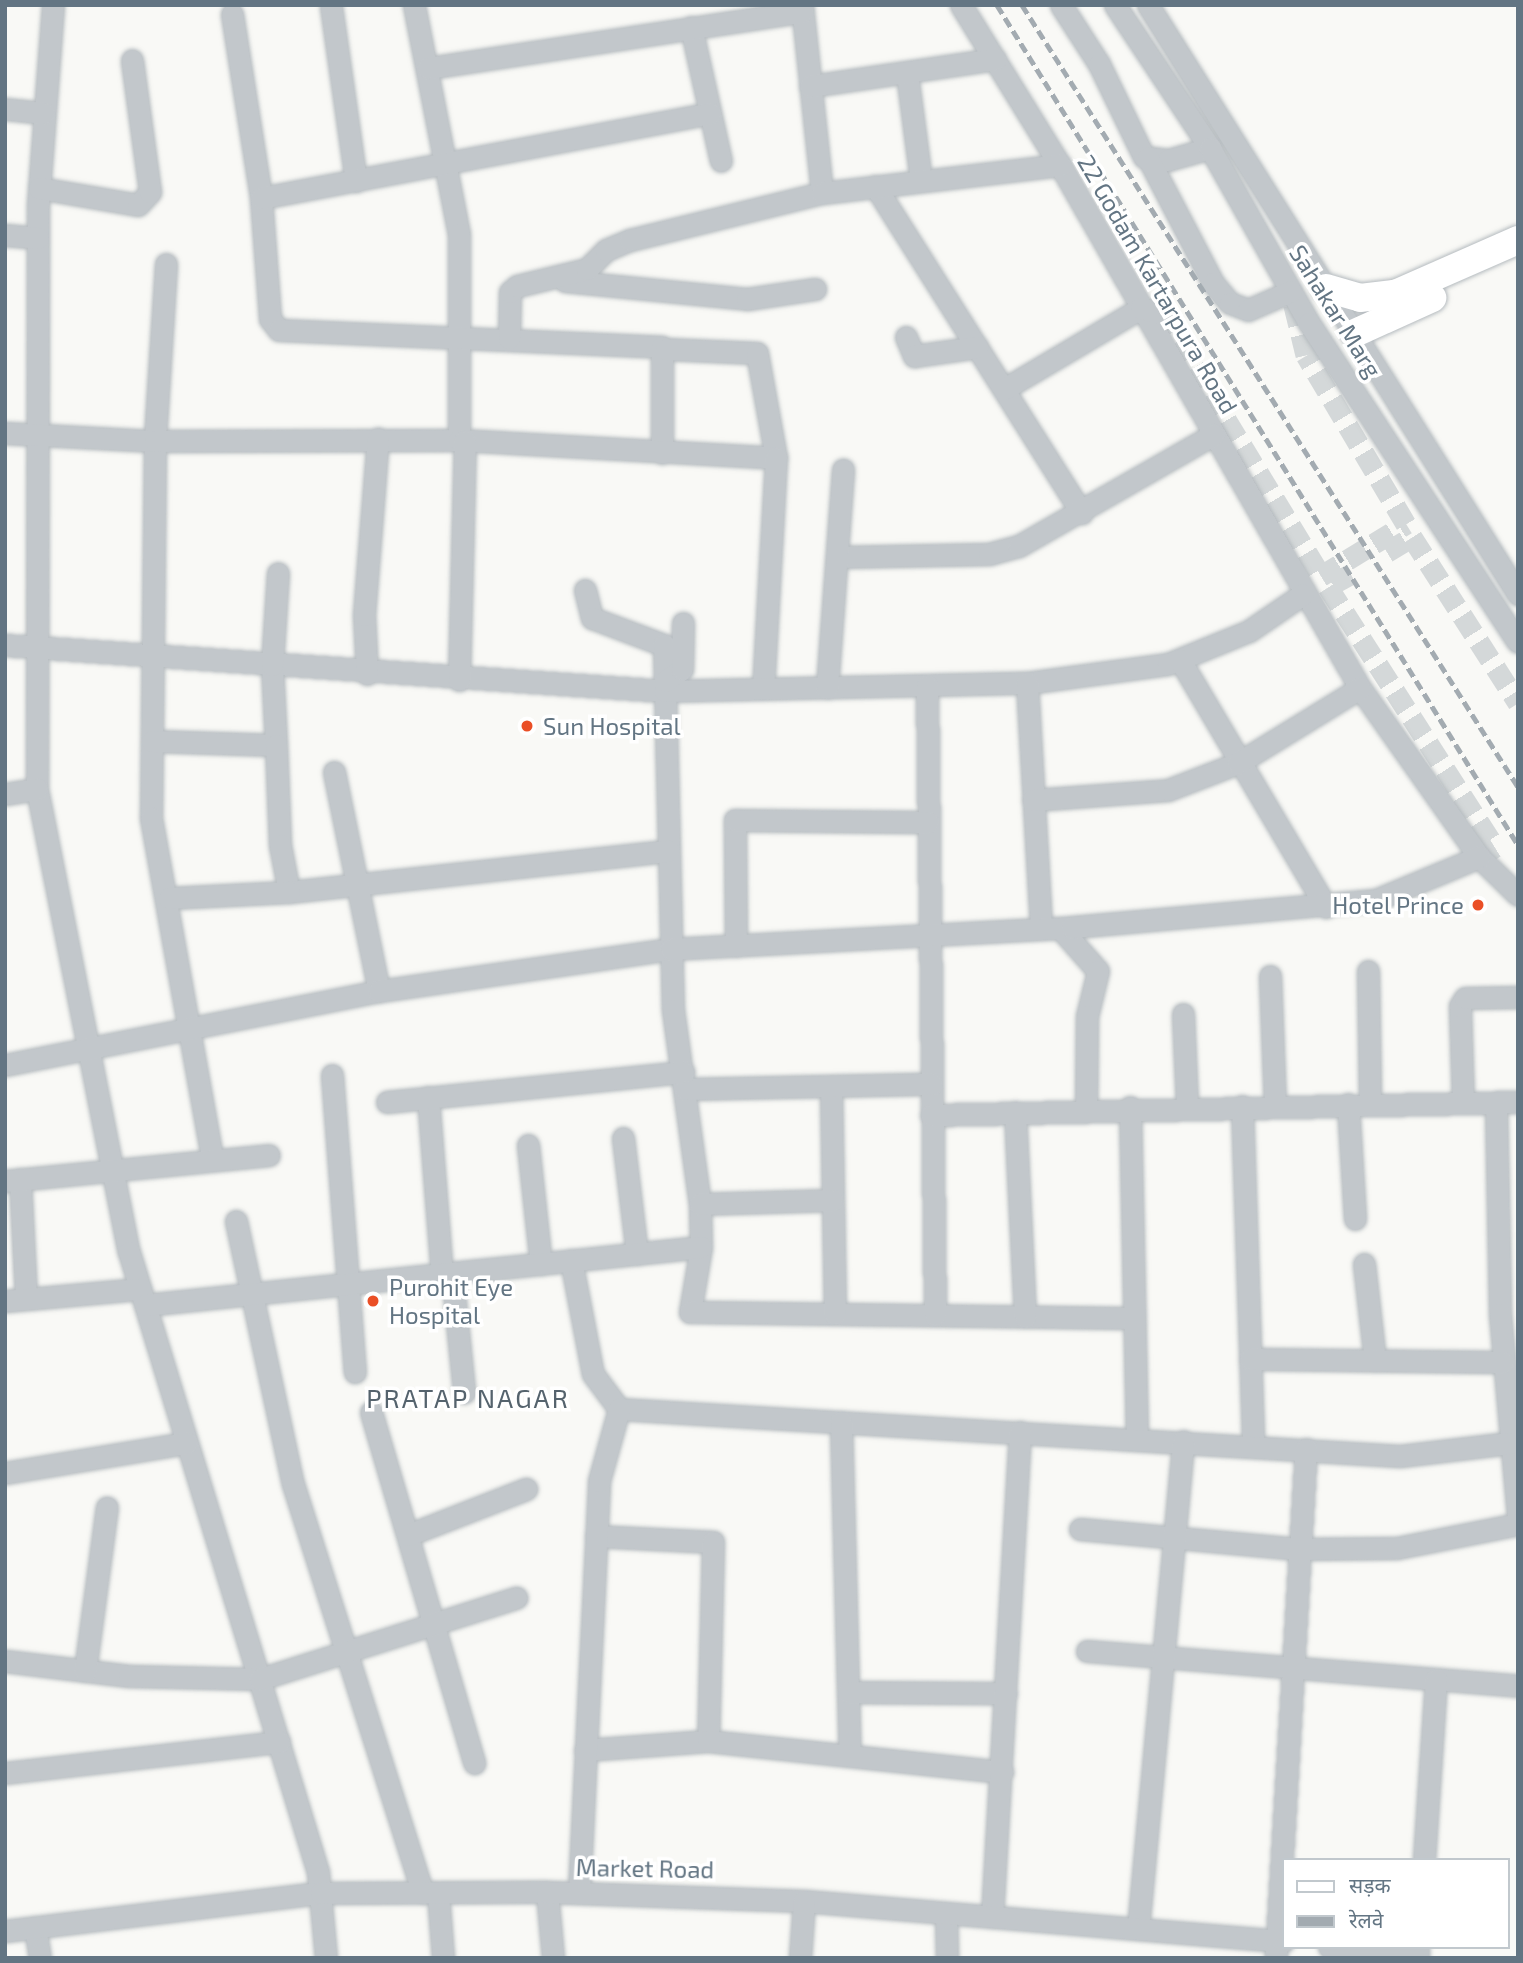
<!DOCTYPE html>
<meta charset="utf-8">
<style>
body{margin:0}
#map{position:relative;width:1523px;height:1963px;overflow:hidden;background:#f9f9f6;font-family:"Exo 2","Noto Sans Devanagari",sans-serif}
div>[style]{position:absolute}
.minor-tunnel>*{height:21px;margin-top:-10.5px;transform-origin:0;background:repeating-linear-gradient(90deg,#d4d8d9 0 21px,transparent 0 31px)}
.roads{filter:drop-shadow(0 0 2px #b5bbbf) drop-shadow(0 0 2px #b5bbbf)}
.minor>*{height:21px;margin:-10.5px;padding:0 10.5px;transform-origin:10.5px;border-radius:10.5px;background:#c2c7cb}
.major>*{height:28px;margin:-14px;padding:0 14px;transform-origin:14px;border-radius:14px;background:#fff}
.rail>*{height:5px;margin-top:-2.5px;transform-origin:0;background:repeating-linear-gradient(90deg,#a3abb1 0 10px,transparent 0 15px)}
.dots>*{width:19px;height:19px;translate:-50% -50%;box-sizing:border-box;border:4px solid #fff;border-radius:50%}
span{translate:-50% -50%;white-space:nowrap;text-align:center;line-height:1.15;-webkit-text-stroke:7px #fff;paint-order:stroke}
.street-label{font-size:24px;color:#637583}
.poi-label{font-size:24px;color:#637583}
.left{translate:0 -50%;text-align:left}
.right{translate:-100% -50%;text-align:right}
.neighbourhood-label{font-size:26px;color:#55636d;letter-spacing:2px}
.frame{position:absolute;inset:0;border:7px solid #637583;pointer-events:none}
.legend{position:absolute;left:1282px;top:1858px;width:228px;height:91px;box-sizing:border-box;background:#fff;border:2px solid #c1c8cd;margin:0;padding:9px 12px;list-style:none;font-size:21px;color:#637583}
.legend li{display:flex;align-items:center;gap:14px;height:35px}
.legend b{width:35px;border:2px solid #c1c8cd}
</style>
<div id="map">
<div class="minor-tunnel">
<i style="left:1162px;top:314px;width:306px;rotate:58.7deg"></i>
<i style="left:1321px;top:576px;width:100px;rotate:-31.5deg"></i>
<i style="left:1406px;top:524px;width:196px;rotate:-120.6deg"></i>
<i style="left:1306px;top:355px;width:64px;rotate:-103.6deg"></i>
<i style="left:1387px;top:552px;width:29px;rotate:-31deg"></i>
<i style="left:1412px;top:537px;width:197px;rotate:57.4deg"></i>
<i style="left:1351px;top:574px;width:26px;rotate:151deg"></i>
<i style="left:1328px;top:587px;width:309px;rotate:57.3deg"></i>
<i style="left:1495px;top:847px;width:19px;rotate:148deg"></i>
</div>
<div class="roads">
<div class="minor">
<i style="left:53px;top:5px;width:202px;rotate:94.3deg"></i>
<i style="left:38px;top:206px;width:583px;rotate:90.1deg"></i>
<i style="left:37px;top:789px;width:472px;rotate:78.8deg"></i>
<i style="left:129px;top:1252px;width:648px;rotate:73.05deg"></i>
<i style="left:318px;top:1872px;width:86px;rotate:84.7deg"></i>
<i style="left:414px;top:5px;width:233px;rotate:78.9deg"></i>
<i style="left:459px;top:234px;width:206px;rotate:90deg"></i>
<i style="left:802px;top:5px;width:189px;rotate:83.9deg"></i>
<i style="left:961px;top:5px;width:188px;rotate:58.3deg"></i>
<i style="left:1060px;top:165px;width:603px;rotate:60.16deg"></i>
<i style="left:1360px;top:688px;width:207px;rotate:54.8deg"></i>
<i style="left:1479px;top:857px;width:54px;rotate:44.3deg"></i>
<i style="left:1061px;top:5px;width:70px;rotate:57.2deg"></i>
<i style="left:1099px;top:64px;width:103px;rotate:64.2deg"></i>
<i style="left:1144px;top:157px;width:24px;rotate:7deg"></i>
<i style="left:1168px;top:160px;width:44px;rotate:-15.9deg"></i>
<i style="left:1115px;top:5px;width:172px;rotate:56.4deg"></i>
<i style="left:1210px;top:148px;width:201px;rotate:60.5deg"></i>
<i style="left:1309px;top:323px;width:381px;rotate:56.8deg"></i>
<i style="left:1148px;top:5px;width:696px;rotate:57.86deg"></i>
<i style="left:331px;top:6px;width:177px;rotate:81.9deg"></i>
<i style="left:232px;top:14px;width:186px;rotate:81deg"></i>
<i style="left:261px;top:198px;width:121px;rotate:85.7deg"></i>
<i style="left:270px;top:319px;width:14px;rotate:51deg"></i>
<i style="left:279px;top:330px;width:383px;rotate:2.5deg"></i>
<i style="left:662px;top:347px;width:106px;rotate:90deg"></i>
<i style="left:691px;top:27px;width:137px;rotate:77.4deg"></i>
<i style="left:428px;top:68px;width:379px;rotate:-8.6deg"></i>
<i style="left:907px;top:74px;width:107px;rotate:82.5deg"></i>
<i style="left:810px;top:86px;width:187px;rotate:-8.3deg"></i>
<i style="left:5px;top:109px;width:39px;rotate:6deg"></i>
<i style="left:1148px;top:158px;width:141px;rotate:62.5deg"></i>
<i style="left:1213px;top:283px;width:26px;rotate:50deg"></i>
<i style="left:1230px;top:303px;width:19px;rotate:21deg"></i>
<i style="left:1248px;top:310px;width:47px;rotate:-23.8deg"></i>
<i style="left:875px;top:186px;width:387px;rotate:57.7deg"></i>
<i style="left:39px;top:188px;width:100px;rotate:9.7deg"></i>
<i style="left:138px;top:205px;width:18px;rotate:-47deg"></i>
<i style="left:150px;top:192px;width:133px;rotate:-97.8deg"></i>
<i style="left:261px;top:198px;width:457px;rotate:-10.7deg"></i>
<i style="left:5px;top:235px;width:33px;rotate:5deg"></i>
<i style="left:166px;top:264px;width:177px;rotate:93.6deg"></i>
<i style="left:155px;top:441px;width:377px;rotate:90.6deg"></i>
<i style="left:151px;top:818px;width:345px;rotate:79.8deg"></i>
<i style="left:565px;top:281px;width:183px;rotate:5.6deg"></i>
<i style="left:747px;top:299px;width:69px;rotate:-8.4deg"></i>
<i style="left:906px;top:337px;width:21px;rotate:67deg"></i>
<i style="left:914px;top:356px;width:64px;rotate:-8.1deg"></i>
<i style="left:509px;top:338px;width:46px;rotate:-88.8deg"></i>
<i style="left:510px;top:292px;width:9px;rotate:-41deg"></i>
<i style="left:517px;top:286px;width:72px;rotate:-13.7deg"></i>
<i style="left:587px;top:269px;width:27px;rotate:-45deg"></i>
<i style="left:606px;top:250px;width:26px;rotate:-23deg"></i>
<i style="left:630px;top:240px;width:198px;rotate:-13.8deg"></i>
<i style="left:822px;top:193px;width:240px;rotate:-6.7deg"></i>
<i style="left:666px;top:349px;width:91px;rotate:2.5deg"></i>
<i style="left:757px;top:353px;width:107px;rotate:79.7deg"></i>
<i style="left:1004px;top:389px;width:159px;rotate:-30.6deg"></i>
<i style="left:1141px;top:308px;width:22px;rotate:16deg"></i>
<i style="left:5px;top:433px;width:150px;rotate:3.1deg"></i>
<i style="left:155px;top:441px;width:304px;rotate:-0.2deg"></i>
<i style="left:459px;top:440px;width:318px;rotate:3.2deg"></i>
<i style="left:776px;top:458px;width:231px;rotate:93.2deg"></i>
<i style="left:837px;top:557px;width:152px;rotate:-1.1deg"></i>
<i style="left:989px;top:554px;width:31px;rotate:-15deg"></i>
<i style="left:1019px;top:546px;width:224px;rotate:-29.8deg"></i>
<i style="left:585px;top:590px;width:29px;rotate:76deg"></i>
<i style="left:592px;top:618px;width:77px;rotate:20.6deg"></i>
<i style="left:664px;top:645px;width:365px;rotate:88.6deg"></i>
<i style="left:673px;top:1010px;width:196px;rotate:82.1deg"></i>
<i style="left:700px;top:1204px;width:43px;rotate:88.7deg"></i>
<i style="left:701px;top:1247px;width:66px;rotate:99.6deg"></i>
<i style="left:690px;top:1312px;width:444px;rotate:0.8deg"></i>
<i style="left:5px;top:645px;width:662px;rotate:3.99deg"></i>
<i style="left:665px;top:691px;width:362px;rotate:-1.3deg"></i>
<i style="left:1027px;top:683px;width:142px;rotate:-7.7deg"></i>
<i style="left:1168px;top:664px;width:87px;rotate:-22.2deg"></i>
<i style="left:1249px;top:631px;width:65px;rotate:-34.4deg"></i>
<i style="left:1180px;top:660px;width:287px;rotate:59.4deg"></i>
<i style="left:367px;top:674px;width:59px;rotate:-92.9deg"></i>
<i style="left:364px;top:615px;width:177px;rotate:-85.5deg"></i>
<i style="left:459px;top:680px;width:239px;rotate:-88.6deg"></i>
<i style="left:665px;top:681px;width:21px;rotate:-35deg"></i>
<i style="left:682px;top:669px;width:46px;rotate:-88.8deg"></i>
<i style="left:1027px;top:683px;width:246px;rotate:86.7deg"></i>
<i style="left:927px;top:686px;width:629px;rotate:89.27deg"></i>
<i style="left:827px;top:688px;width:219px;rotate:-85.8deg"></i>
<i style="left:152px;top:741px;width:124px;rotate:1.8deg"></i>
<i style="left:276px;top:745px;width:80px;rotate:-92.9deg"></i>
<i style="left:272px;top:665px;width:92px;rotate:-86.3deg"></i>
<i style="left:276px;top:745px;width:100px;rotate:87.7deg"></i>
<i style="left:280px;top:845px;width:48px;rotate:79.2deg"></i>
<i style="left:289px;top:892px;width:382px;rotate:-6.2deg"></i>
<i style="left:334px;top:772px;width:224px;rotate:78.4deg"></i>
<i style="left:5px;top:794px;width:32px;rotate:-9deg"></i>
<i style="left:1033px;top:800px;width:135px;rotate:-4.2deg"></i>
<i style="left:1168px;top:790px;width:75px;rotate:-21.1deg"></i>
<i style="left:1238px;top:763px;width:143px;rotate:-31.6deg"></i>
<i style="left:169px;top:898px;width:120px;rotate:-2.9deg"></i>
<i style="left:1060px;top:928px;width:57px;rotate:48.5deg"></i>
<i style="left:1098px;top:971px;width:46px;rotate:103.7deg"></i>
<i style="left:1087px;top:1016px;width:92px;rotate:90.6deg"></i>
<i style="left:736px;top:946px;width:126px;rotate:-90.5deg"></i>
<i style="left:735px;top:820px;width:193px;rotate:0.6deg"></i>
<i style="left:1368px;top:971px;width:133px;rotate:89.1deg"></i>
<i style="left:1270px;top:976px;width:129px;rotate:87.8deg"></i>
<i style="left:1183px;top:1014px;width:92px;rotate:87.5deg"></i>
<i style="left:5px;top:1065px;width:381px;rotate:-11.2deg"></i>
<i style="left:379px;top:991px;width:295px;rotate:-8.2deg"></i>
<i style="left:671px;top:949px;width:402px;rotate:-3.1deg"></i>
<i style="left:1072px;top:927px;width:305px;rotate:-5.1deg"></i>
<i style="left:1376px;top:900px;width:112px;rotate:-22.7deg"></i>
<i style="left:332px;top:1075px;width:298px;rotate:85.6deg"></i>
<i style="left:831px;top:1086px;width:228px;rotate:89deg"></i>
<i style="left:685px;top:1089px;width:247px;rotate:-1.2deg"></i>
<i style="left:428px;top:1097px;width:178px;rotate:85.5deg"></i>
<i style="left:387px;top:1102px;width:298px;rotate:-5.8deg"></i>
<i style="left:1463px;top:1103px;width:97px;rotate:-91.8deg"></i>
<i style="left:1460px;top:1006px;width:9px;rotate:-58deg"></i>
<i style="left:1465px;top:998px;width:53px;rotate:-1.1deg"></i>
<i style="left:1496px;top:1103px;width:211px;rotate:88.9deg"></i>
<i style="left:1500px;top:1314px;width:202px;rotate:84.9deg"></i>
<i style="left:1348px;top:1104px;width:115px;rotate:86.5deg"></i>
<i style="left:1242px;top:1106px;width:339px;rotate:88.1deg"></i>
<i style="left:1130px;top:1107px;width:332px;rotate:88.8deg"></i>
<i style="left:1015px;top:1112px;width:205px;rotate:87.2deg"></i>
<i style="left:931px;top:1115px;width:587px;rotate:-1.27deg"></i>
<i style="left:623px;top:1138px;width:117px;rotate:83.1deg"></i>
<i style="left:528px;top:1145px;width:120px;rotate:83.8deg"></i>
<i style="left:20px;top:1179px;width:120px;rotate:87.1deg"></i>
<i style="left:5px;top:1181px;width:265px;rotate:-5.6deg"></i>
<i style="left:700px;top:1204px;width:132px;rotate:-1.7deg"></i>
<i style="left:236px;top:1221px;width:269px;rotate:77.8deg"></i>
<i style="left:293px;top:1484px;width:429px;rotate:72.4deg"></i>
<i style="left:571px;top:1260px;width:116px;rotate:79.1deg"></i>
<i style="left:593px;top:1374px;width:44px;rotate:53.4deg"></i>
<i style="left:1364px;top:1264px;width:97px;rotate:83.5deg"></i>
<i style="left:452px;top:1273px;width:120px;rotate:84.2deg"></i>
<i style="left:5px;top:1301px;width:136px;rotate:-5.1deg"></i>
<i style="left:145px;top:1305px;width:559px;rotate:-5.96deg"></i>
<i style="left:1250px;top:1359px;width:253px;rotate:0.7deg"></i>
<i style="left:619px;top:1409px;width:782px;rotate:3.44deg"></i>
<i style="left:1400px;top:1456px;width:110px;rotate:-6.8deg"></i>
<i style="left:371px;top:1412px;width:366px;rotate:73.6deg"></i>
<i style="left:841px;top:1422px;width:334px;rotate:88.5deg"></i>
<i style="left:5px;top:1473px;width:184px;rotate:-9.4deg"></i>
<i style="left:1080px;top:1529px;width:220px;rotate:5.2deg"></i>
<i style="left:1299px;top:1549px;width:98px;rotate:-0.6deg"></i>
<i style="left:1397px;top:1548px;width:123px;rotate:-11.2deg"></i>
<i style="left:408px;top:1535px;width:127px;rotate:-21.3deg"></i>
<i style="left:596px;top:1536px;width:117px;rotate:2.9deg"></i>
<i style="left:713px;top:1542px;width:199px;rotate:91.4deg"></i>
<i style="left:1087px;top:1651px;width:432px;rotate:4.6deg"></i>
<i style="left:5px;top:1661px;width:125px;rotate:6.9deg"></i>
<i style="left:129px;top:1676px;width:131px;rotate:1.3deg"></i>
<i style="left:260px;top:1679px;width:269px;rotate:-17.6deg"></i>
<i style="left:85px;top:1671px;width:165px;rotate:-82.4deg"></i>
<i style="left:848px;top:1692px;width:158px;rotate:0.4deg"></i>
<i style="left:585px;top:1750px;width:123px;rotate:-4.2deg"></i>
<i style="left:708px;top:1741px;width:296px;rotate:6deg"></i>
<i style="left:5px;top:1773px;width:276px;rotate:-6.5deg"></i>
<i style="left:1424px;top:1860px;width:181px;rotate:-86.2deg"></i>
<i style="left:547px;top:1892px;width:66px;rotate:84.8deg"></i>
<i style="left:438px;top:1893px;width:65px;rotate:85.6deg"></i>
<i style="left:579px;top:1893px;width:412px;rotate:-87.2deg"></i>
<i style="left:599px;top:1481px;width:75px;rotate:-74.5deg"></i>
<i style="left:946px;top:1913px;width:45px;rotate:88.7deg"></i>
<i style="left:992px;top:1917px;width:486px;rotate:-86.7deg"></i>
<i style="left:35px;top:1927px;width:31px;rotate:81deg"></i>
<i style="left:1138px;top:1929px;width:490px;rotate:-84.7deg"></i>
<i style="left:5px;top:1931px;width:318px;rotate:-6.9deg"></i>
<i style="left:321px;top:1893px;width:226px;rotate:-0.3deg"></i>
<i style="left:547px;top:1892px;width:257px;rotate:2deg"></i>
<i style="left:804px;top:1901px;width:481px;rotate:4.8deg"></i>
<i style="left:1329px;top:1947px;width:75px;rotate:8.5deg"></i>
<i style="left:800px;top:1958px;width:57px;rotate:-86deg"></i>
<i style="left:1276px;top:1958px;width:510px;rotate:-86.63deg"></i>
<i style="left:1418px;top:1958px;width:11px;rotate:-90deg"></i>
</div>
<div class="major">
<i style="left:1326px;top:288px;width:35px;rotate:16deg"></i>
<i style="left:1360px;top:298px;width:35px;rotate:-7deg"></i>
<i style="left:1395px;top:294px;width:134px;rotate:-23.7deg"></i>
<i style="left:1355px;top:333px;width:85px;rotate:-24.4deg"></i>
</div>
</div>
<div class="rail">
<i style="left:997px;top:5px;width:988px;rotate:58.19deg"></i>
<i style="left:1022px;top:5px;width:926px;rotate:57.61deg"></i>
</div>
<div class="dots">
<i style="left:527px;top:726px;background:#ea4f26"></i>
<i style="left:1478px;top:905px;background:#ea4f26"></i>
<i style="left:373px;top:1301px;background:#ea4f26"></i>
</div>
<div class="street-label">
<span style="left:1158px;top:284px;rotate:60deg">22 Godam Kartarpura Road</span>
<span style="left:1336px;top:311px;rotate:58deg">Sahakar Marg</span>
<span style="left:645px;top:1868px;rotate:1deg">Market Road</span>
</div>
<div class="poi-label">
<span class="left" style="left:543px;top:726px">Sun Hospital</span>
<span class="right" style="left:1464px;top:905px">Hotel Prince</span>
<span class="left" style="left:389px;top:1301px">Purohit Eye<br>Hospital</span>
</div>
<div class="neighbourhood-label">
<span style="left:468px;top:1398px">PRATAP NAGAR</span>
</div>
<div class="frame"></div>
<ul class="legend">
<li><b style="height:9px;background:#fff"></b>सड़क</li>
<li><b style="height:9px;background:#a3abb1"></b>रेलवे</li>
</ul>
</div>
